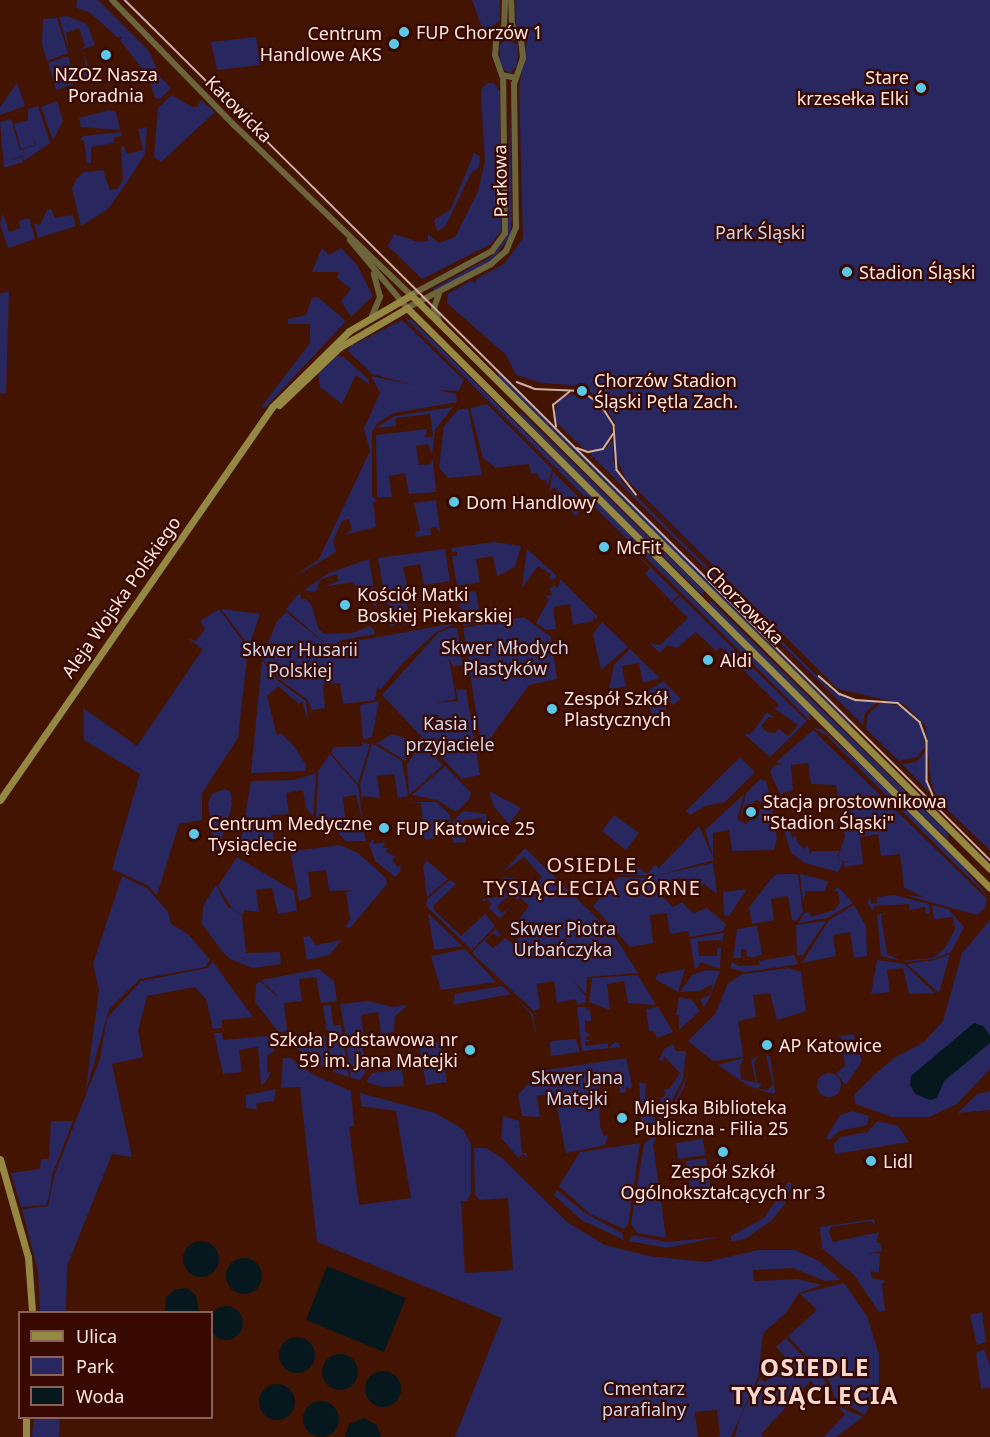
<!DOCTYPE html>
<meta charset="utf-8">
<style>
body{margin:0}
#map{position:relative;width:990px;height:1437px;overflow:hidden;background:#441403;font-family:"Noto Sans",sans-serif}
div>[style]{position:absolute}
.green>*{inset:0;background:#282760}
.round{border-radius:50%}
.water>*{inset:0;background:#06181e}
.tertiary>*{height:6px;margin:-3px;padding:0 3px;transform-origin:3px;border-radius:3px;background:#6c643b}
.secondary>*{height:7px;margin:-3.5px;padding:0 3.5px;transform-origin:3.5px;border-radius:3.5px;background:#948843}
.tram>*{height:1.5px;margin:-0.75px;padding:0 0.75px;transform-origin:0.75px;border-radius:0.75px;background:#ceafa4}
.dots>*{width:16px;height:16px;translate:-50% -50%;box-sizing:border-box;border:3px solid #380900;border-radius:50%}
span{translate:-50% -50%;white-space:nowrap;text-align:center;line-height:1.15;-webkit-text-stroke:4.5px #380900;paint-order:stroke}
.poi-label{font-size:18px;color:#ffe6de}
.left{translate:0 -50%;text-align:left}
.right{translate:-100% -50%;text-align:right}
.street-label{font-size:18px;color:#ffe6de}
.park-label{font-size:18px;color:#d0d4eb}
.neighbourhood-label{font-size:20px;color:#f9d9ce;letter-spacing:1.5px}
.district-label{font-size:24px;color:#f9d9ce;font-weight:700;letter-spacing:1.5px}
.legend{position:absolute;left:18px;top:1311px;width:195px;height:108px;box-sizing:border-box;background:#380900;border:2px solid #886159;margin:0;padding:8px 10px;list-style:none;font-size:18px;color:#ffe6de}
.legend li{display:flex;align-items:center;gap:12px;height:30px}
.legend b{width:30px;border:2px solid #886159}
</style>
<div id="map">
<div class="green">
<i style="clip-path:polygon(77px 0,98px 0,149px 51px,160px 77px,171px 88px,160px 99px,155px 98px,148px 76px,120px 40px,122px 37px,117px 37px,89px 12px,76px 8px)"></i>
<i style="clip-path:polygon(472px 0,500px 0,500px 20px,484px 33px)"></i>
<i style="clip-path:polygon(515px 0,990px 0,990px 850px,938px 801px,931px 782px,925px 725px,904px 704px,838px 689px,625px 478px,616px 457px,615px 423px,601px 400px,581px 386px,542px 383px,516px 375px,506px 355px,447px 303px,448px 294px,470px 281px,476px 283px,476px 279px,504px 264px,523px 238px,519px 89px,527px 39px,516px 25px)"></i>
<i style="clip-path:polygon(67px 16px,87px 24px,95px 45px,80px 50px,85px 46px,79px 28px,66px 33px,69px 51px,59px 17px)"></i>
<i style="clip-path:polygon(57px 18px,68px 53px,47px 61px,42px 44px,43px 19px)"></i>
<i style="clip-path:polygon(256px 37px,260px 65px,217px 70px,211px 42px)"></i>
<i style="clip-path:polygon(506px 39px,518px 45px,517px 65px,511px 73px,504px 70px,500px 62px,500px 44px)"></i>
<i style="clip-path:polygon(83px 51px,92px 78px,56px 90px,48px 63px,68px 56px,74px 76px,87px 72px)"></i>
<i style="clip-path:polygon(17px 83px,25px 106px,0 115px,0 107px)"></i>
<i style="clip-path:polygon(487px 83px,494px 83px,500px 91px,501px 231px,491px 244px,422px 279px,388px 246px,394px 234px,418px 242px,428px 241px,428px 234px,439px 243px,455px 237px,478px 191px,485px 161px,481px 98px,482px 88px)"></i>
<i style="clip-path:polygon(172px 95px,192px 107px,197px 107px,201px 100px,215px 112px,161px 162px,154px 157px,158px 108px)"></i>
<i style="clip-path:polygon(57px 101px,63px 121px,53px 140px,41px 107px)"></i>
<i style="clip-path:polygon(510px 101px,512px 217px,510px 236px,493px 259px,435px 291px,432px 289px,491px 257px,508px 235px)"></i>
<i style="clip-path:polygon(38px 106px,50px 143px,24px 161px,22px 156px,9px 160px,22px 157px,23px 162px,4px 168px,0 122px,11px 119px,20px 150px,36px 145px,33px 137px,35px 145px,21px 149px,14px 124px,28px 120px,28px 109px)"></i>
<i style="clip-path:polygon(109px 110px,116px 112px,120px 130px,81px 127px,79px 118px)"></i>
<i style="clip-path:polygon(147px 127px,145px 154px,127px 182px,108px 209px,81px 226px,72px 189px,76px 179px,84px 172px,103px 170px,110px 190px,117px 189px,123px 180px,121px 147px,124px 146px,127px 154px,143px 150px,138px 129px)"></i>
<i style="clip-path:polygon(121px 132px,122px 136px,114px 137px,114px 143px,91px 147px,91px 163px,87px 163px,84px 140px,80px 141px,83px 136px)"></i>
<i style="clip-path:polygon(474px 153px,480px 156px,479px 167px,471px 173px,445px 227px,437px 231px,434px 220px,451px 209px)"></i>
<i style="clip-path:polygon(51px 209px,55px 218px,73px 215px,76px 226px,38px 238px,34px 223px,40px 225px,47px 210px)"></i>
<i style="clip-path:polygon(3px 213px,9px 232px,21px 228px,18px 221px,29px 218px,35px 239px,8px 248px,0 224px)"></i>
<i style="clip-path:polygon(322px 248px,329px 255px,341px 248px,357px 265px,373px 296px,351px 317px,341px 301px,351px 289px,337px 278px,339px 272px,312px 272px)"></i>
<i style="clip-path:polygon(9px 291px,6px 393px,0 394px,0 294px)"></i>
<i style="clip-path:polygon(318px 297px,346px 321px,264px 409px,262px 406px,310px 343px,310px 324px,288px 324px,288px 319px,306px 315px,312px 298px)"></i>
<i style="clip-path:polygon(405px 318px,412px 320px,809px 711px,810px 721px)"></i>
<i style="clip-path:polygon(402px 320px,464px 380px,458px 391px,432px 390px,372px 374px,348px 351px,351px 346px)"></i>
<i style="clip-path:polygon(337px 356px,344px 357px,368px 379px,370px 385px,356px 375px,342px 404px,320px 387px,318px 374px)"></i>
<i style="clip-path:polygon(499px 373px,850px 721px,851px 726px,497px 376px)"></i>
<i style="clip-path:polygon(371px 376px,456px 394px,457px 402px,394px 413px,377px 423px,372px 432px,372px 496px,377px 501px,373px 502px,376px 527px,344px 535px,352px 530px,349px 519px,342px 521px,333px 541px,336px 552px,291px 579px,319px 559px,370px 451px,364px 428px,380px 393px)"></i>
<i style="clip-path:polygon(581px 392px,594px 400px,612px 422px,610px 440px,599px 450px,585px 450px,553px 419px,559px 398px)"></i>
<i style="clip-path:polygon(487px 404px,552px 469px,547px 487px,546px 480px,541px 480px,537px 473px,531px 474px,529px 464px,496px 468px,483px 458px,470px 408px)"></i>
<i style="clip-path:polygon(453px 407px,435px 430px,432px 455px,428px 444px,416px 446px,419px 465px,431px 464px,433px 459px,436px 492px,409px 494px,405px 473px,389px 476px,392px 497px,377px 497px,376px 435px,427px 429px,425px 438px,433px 436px,430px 414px,396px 418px,396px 426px,375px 428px,395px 416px)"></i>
<i style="clip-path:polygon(468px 408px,482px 475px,448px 478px,439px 468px,444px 426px,458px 410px)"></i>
<i style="clip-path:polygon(521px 412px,704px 591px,703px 596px,519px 416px)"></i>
<i style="clip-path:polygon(613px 440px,613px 460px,622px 482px,831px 690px,851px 700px,877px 702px,865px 713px,863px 725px,589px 453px,605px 449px)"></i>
<i style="clip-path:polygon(553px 472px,679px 595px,672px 602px,645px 574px,650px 568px,587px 505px,575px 516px,555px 487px,549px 491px)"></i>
<i style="clip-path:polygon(436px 500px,440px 533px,436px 527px,430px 528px,431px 535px,416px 537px,415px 532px,420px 531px,414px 503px)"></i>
<i style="clip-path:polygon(494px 542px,521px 546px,515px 567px,497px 576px,493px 556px,476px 559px,480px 582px,457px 586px,452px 556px,457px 556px,457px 552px,452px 552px,451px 548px)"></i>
<i style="clip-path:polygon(445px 549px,450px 581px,424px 585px,420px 564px,403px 567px,408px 591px,384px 594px,378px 558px)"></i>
<i style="clip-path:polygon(527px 549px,557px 576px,553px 580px,549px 578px,551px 574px,538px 566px,522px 588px)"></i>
<i style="clip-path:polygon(369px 559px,377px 608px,352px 582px,323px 587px,339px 581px,336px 574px,320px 580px,316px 592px,304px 590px,329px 573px)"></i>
<i style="clip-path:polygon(560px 579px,598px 617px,595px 619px,594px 616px,593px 621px,573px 625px,570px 604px,553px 607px,556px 629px,546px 630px,536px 623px,549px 599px,545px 596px,552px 595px,550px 589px,554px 585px,558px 588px)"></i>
<i style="clip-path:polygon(476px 591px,481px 623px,463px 626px,458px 593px)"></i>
<i style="clip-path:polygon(300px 592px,301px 599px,306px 599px,312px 606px,318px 628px,324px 634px,352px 633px,370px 626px,374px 630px,375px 634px,342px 640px,334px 645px,456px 623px,435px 633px,402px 664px,381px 689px,377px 688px,375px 700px,343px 704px,340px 683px,323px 684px,325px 708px,312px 710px,308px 700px,279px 679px,262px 658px,277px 621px,286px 612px,328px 646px,286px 609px)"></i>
<i style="clip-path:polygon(680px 596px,807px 721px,770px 757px,744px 734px,751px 734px,767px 712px,775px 718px,769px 717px,761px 726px,767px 732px,775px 733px,779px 729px,788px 736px,798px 725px,775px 709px,773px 705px,776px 708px,779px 705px,720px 647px,716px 651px,696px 632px,677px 648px,667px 645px,660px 653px,649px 643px,660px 645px,688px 618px,673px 603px)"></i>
<i style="clip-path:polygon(404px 598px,414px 622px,403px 625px,406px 622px,401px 621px,391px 627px,388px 623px,393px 624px,392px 618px,385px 609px,389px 612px,390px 607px,386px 602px)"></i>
<i style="clip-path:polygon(710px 600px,947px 832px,949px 841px,709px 605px)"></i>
<i style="clip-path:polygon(219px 609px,248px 648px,238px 738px,202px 793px,202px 820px,179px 824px,157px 895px,147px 885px,112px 869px,140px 774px,84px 740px,83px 708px,137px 746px,203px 649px,187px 638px,196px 641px,205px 629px,200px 621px)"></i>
<i style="clip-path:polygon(221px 609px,260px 614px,249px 646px)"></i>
<i style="clip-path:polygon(524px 617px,551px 637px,557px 679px,529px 685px,485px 745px,481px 743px,463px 628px)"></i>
<i style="clip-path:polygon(602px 622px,628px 647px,601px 670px,593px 634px)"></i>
<i style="clip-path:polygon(449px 628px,457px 628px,463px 665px,453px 666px,449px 659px,456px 699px,435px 703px,458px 701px,456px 690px,466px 689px,480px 775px,462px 779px,382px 695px,437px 634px)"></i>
<i style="clip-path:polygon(630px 649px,660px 678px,643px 683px,639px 663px,622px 666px,626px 687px,609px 689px,614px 665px)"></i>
<i style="clip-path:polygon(262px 660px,278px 681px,306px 701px,308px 722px,302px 701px,299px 704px,278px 686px,267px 696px,277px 736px,281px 733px,294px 746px,306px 765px,305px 771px,251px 773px)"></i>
<i style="clip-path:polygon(663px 681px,681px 699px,673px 705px,670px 701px,666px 704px,666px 711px,651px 715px,648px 691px)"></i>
<i style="clip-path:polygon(379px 701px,372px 737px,363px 740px,360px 705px)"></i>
<i style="clip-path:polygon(882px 702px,901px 706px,922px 726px,925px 747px,917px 757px,899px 761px,866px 729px,868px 714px)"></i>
<i style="clip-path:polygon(813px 728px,822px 729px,871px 774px,961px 864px,990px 899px,826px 735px)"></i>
<i style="clip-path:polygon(813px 730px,987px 899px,985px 908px,977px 915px,905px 895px,924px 897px,904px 888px,900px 854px,881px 856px,878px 834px,860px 837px,863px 864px,844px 867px,844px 863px,852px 861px,844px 862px,838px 857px,845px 836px,842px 823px,833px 821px,843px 820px,836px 785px,811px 784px,808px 763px,791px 765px,793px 790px,780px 794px,770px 772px,773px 766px,783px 764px,776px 762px)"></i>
<i style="clip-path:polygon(392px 734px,416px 742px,405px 761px,377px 743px)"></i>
<i style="clip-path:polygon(361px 742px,370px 744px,358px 784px,331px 753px,334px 747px,364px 746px)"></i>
<i style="clip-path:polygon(372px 743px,402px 761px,408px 796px,398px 798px,394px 774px,377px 776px,380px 798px,363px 796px,362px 801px,360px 785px)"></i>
<i style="clip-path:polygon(422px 743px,443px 765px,409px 795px,407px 764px)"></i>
<i style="clip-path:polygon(925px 752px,926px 778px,929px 792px,902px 764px,916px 762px)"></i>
<i style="clip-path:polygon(330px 754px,358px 786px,363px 824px,356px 795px,343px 797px,346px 825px,363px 828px,366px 841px,345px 841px,329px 821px,316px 818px,318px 771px)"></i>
<i style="clip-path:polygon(740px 757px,755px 772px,725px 802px,705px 806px,690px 815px,686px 811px)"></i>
<i style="clip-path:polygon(445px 766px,471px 793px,469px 800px,456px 812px,437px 800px,412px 795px)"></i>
<i style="clip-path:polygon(316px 773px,313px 816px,306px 808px,303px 790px,286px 793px,289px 814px,271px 815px,275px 850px,239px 853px,251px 781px,294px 780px)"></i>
<i style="clip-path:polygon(760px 779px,766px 781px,771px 799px,777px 839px,774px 850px,732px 851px,729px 830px,713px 833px,713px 857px,705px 830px,744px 794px,737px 819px,746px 824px,764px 806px,757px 799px,741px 815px,746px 793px)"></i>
<i style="clip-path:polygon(225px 789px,231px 792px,232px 805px,218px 851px,214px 847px,208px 803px,213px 793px)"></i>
<i style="clip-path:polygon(489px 791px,521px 808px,509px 824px,494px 807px)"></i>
<i style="clip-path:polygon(409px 802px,436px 802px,450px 815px,451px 821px,434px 838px,426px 840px,413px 825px,423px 822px,421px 803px)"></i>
<i style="clip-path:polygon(463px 811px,486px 814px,488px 835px,484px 836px,482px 818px,464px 820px,466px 842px,453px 843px,451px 824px)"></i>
<i style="clip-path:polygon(614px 815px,639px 833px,626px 850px,602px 831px)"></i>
<i style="clip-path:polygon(794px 824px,790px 830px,792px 838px,796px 835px,797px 842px,804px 849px,808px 845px,810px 855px,812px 851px,839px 851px,843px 845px,837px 856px,843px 863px,838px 872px,805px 863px,791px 853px,783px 827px)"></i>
<i style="clip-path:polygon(699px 826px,714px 860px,658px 875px,620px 875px,634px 864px,647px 874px,655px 865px,659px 868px)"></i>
<i style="clip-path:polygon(373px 839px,374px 844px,385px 842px,383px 848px,389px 848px,385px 851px,396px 857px,392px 860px,398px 867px,401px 864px,400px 871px,404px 868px,395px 877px,375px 861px,369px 844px)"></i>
<i style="clip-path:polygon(340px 845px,358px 853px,386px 878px,387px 884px,350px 928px,346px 927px,350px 919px,346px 892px,353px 890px,329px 891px,326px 870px,308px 872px,311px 897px,299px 901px,291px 855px,293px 851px)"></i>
<i style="clip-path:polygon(525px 848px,613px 934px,638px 973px,587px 977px,586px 994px,571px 979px,586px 996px,585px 1003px,577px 1005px,576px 999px,557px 1003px,554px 981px,537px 984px,540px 1008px,534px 1011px,473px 954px,473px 951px,496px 929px,501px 935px,498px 937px,493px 933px,485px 941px,493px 948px,505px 938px,513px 944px,522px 934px,508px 923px,510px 920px,515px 924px,529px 906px,521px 898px,517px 900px,511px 895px,502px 901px,497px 907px,502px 913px,509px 908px,500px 919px,489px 908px,492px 904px,487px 899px,484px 902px,478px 895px,482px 899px,497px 897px,497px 894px,500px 897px,508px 890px,506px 886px,509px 884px,506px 880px,503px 882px,502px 877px,519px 879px,525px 885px,524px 894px,542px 877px,524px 857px,503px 872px)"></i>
<i style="clip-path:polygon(237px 857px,294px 891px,297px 911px,278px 914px,272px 888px,256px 890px,259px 912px,245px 910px,242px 915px,233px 910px,218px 886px)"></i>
<i style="clip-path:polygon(427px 860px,448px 879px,427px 897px,423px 866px)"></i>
<i style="clip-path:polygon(713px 863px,717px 894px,704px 884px,695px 893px,679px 877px,661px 895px,673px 907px,682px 902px,693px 913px,707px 908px,726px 924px,723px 931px,689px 937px,688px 931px,670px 934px,667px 913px,650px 915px,653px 943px,630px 947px,593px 906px,618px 877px,645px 878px)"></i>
<i style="clip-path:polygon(798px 874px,803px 912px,796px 921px,792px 920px,788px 896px,771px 899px,774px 920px,752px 924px,749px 907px,771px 879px,777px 874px)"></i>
<i style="clip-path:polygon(800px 874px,828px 881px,825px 891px,806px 891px,803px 901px)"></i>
<i style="clip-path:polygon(122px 876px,148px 889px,168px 912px,171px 924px,188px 934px,210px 960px,205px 967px,140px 979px,109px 1009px,85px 1095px,99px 990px,93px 964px)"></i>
<i style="clip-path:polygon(450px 880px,456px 884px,433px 906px,435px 911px,461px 936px,485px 914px,495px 926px,472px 950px,426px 906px,427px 899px)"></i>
<i style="clip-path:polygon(216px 885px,227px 906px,242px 916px,246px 953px,280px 952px,281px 964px,253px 968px,230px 959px,222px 951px,202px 924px,203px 906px)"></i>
<i style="clip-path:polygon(838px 887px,853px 903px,827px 918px,798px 923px,805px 913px,810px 912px,811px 917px,834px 910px,840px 903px,838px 891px,834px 891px)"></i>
<i style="clip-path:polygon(747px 889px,729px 916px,724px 915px,723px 892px)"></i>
<i style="clip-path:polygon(894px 895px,929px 904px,930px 913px,926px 914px,925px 907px,910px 910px,909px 904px,875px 906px,873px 911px,867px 902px,870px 898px,871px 904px,877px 903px,877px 897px)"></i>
<i style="clip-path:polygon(854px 905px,866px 926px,867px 956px,854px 958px,850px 932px,833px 935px,836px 956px,802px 963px,829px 920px)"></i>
<i style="clip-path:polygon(932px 905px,948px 909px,964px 927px,951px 952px,933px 959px,906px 962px,881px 956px,877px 915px,881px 914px,888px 913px,881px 915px,887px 954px,902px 961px,933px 958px,945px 948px,955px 929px,953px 917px,934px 919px)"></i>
<i style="clip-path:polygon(428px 913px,462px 946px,434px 950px)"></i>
<i style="clip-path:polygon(990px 920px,990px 1069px,957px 1104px,929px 1117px,892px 1117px,855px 1104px,854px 1095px,873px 1076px,894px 1058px,924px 1042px,943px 1021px,962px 953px)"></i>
<i style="clip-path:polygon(826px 921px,803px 955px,797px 956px,796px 925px)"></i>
<i style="clip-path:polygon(757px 926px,762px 954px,753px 958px,747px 956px,746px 949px,741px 949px,741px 958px,733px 958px,737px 929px)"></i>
<i style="clip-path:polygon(724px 933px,722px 945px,721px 940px,698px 941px,699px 956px,717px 956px,717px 948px,721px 948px,720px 969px,701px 962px,695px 970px,690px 939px)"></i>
<i style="clip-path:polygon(309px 936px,316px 945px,342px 940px,329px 955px,307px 960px,303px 937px)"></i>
<i style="clip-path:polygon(465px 949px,496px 982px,441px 990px,431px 956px)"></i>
<i style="clip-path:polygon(950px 954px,939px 993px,907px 964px,934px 960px)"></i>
<i style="clip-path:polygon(794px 955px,798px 964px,745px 972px,730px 968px,732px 962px,739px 966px,760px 965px,758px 961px)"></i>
<i style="clip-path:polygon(877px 960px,904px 964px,935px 993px,909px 994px,903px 968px,887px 970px,890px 992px,871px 994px)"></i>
<i style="clip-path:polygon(213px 962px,253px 1017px,222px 1020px,222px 1028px,213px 1029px,206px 999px,195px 987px,147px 996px,138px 1031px,143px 1057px,112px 1064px,132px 1157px,112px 1154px,67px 1266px,66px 1312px,40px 1312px,38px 1272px,22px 1209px,48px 1206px,54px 1176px,100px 1059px,107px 1018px,141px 981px,207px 968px)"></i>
<i style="clip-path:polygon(789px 968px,801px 972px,806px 1011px,777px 1020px,770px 993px,753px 995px,756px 1017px,738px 1021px,743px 1057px,713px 1061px,688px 1041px,715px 1014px,728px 983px,742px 974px)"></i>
<i style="clip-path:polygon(319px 969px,334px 981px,337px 1001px,321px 1003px,316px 977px,299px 979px,302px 1001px,284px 1003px,287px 1031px,279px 1033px,255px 1002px,256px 984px,260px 981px,273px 993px,279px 997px,261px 980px)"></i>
<i style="clip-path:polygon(685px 969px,678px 992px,655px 979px,658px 974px)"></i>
<i style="clip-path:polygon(706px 970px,720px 971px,708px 1001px,704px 1007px,700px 999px,710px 995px,713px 984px,699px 991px,680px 992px,692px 975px)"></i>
<i style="clip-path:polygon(638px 975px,656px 1005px,628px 1003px,624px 981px,607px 984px,610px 1010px,589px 1002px,592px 978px)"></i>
<i style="clip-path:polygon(502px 986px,533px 1014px,537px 1039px,531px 1014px,511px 994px,453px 1005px,455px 994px)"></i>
<i style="clip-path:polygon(679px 997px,692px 1000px,700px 1011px,679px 1030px,679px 1015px,676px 1015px)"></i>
<i style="clip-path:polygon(369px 1001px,392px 1007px,408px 1005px,395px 1016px,394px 1032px,381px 1034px,378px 1012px,361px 1015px,364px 1040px,347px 1044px,340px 1004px)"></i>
<i style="clip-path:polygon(331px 1005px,333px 1025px,341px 1025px,349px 1077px,333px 1072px,323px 1006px)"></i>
<i style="clip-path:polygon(577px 1007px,588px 1007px,585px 1011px,589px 1009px,591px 1016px,591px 1022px,585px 1020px,585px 1031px,590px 1035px,585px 1038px,590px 1041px,585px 1042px,586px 1046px,608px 1043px,608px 1048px,615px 1042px,619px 1043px,620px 1047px,582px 1051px)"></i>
<i style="clip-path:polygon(658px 1007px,673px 1032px,657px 1038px,655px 1032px,649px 1031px,646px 1009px)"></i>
<i style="clip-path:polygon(214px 1033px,222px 1033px,223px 1040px,267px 1036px,275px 1050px,267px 1056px,267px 1073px,271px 1072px,265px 1083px,261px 1085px,258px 1047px,239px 1050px,242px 1072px,223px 1074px)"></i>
<i style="clip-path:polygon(853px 1034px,862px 1061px,846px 1085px,836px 1073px,845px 1066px,841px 1037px,836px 1037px)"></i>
<i style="clip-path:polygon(325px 1035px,330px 1071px,290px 1044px,292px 1040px,297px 1045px,307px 1042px,306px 1038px)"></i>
<i style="clip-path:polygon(433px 1035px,435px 1042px,440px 1042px,447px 1082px,426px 1085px,419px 1046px,428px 1044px,427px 1036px)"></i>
<i style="clip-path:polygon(576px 1039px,580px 1052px,551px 1056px,550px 1041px)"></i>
<i style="clip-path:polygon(362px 1044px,366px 1072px,360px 1080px,351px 1078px,347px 1048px)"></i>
<i style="clip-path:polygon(673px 1044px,676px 1051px,686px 1051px,683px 1079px,661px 1122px,642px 1128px,639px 1082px,646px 1084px,645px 1098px,651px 1097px,646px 1100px,648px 1114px,658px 1120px,662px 1114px,660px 1098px,655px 1097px,662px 1098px,666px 1093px,663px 1090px,670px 1088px,680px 1073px,664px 1056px,663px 1061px,659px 1060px,664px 1049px)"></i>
<i style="clip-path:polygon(766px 1055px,770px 1056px,775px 1091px,774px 1094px,763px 1091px,747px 1085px,718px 1065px,744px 1058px,740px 1065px,741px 1079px,756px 1083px,751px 1060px,758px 1056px,754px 1063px,757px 1083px,762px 1084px,758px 1089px,768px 1090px,773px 1084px)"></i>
<i style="clip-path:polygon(283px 1058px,290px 1058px,314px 1075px,351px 1091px,354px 1126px,349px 1127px,359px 1205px,411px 1198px,396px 1111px,361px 1106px,360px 1093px,435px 1113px,463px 1129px,471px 1144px,471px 1193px,467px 1201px,461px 1201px,465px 1273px,513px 1270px,508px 1198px,480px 1200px,475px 1195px,474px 1148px,486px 1148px,502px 1158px,567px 1222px,605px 1245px,649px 1256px,706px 1262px,758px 1250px,795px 1250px,819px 1261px,841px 1280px,825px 1281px,793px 1268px,753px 1270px,754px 1281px,797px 1279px,822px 1285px,799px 1293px,786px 1313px,763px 1333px,758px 1377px,731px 1437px,716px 1437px,720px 1436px,717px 1410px,695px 1412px,698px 1437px,455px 1437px,502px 1318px,317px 1242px,300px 1087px,281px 1088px)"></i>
<i style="clip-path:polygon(626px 1058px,632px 1085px,631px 1089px,626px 1087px,626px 1092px,620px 1093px,617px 1073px,599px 1076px,600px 1126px,604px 1136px,608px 1135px,605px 1145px,566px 1153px,554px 1093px,537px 1096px,540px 1117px,522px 1116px,518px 1095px,540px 1071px)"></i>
<i style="clip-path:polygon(402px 1069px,404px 1086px,383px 1087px,366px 1082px,372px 1073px)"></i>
<i style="clip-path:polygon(689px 1072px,683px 1089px,673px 1109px,653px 1143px,666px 1238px,637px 1233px,631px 1224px,644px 1144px,662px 1128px)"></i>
<i class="round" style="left:817px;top:1073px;width:24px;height:24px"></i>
<i style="clip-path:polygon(276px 1089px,274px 1101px,256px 1103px,257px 1109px,246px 1108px,246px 1095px)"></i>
<i style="clip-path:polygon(990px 1091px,990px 1110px,958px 1113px,977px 1094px)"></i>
<i style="clip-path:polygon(853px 1111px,869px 1116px,867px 1125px,839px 1131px,830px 1140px,826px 1138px,840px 1115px)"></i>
<i style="clip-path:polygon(503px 1116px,519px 1121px,522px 1153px,527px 1153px,527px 1157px,523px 1154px,519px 1157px,522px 1162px,501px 1138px)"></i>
<i style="clip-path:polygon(51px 1121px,73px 1121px,52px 1175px,49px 1197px,46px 1205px,21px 1207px,11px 1173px,40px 1169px,41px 1159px,49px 1159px)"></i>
<i style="clip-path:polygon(878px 1121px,898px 1126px,909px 1142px,835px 1154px,834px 1144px,840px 1137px,867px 1132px)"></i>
<i style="clip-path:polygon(703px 1139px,705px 1155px,678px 1159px,676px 1143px)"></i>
<i style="clip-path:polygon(640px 1143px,628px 1225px,624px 1229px,590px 1214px,559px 1186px,580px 1152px)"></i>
<i style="clip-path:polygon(706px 1158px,712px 1198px,692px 1201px,686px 1161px)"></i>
<i style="clip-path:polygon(788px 1182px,792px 1184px,785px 1204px,771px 1221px,745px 1239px,731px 1242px,731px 1236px,764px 1218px)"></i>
<i style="clip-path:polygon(557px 1190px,585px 1213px,622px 1233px,624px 1240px,581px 1220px,554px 1195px)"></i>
<i style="clip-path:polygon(874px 1219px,875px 1225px,871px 1221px,831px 1227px,829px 1232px,833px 1242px,879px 1232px,876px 1242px,880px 1243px,882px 1251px,866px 1254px,880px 1253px,879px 1273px,871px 1271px,872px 1278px,886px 1281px,882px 1284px,885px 1311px,879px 1312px,854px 1275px,822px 1248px,820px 1227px)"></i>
<i style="clip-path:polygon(633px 1235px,667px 1242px,719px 1237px,667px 1248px,628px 1241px)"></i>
<i style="clip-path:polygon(844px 1283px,867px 1316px,879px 1354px,879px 1386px,865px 1415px,835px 1398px,829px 1381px,788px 1336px,817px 1310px,800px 1294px)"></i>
<i style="clip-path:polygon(982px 1312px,986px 1342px,977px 1345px,970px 1315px)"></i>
<i style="clip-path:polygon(786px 1338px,824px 1379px,832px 1399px,810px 1381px,761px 1434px,763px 1437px,735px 1437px,740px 1417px,760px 1378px,765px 1382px,788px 1361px,776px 1347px)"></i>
<i style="clip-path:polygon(984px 1349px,990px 1367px,990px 1387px,981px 1389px,976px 1353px)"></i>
<i style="clip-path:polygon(837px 1406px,863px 1417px,836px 1437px,824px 1437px,845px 1414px)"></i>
<i style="clip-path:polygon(34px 1418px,60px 1418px,59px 1437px,32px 1437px)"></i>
</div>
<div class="water">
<i style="clip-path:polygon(974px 1023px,983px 1026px,990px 1035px,990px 1043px,944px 1081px,937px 1098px,930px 1100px,915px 1094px,910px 1085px,911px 1076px)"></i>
<i class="round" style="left:183px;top:1241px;width:36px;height:36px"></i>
<i class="round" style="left:226px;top:1258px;width:36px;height:36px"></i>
<i style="clip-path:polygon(327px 1266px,406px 1298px,384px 1352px,306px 1320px)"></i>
<i style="clip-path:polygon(176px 1289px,187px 1288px,196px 1295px,199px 1312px,165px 1312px,166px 1297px)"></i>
<i class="round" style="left:209px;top:1306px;width:34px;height:34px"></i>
<i class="round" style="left:279px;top:1337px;width:36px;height:36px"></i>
<i class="round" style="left:322px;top:1354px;width:36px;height:36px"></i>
<i class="round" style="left:365px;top:1371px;width:36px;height:36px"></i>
<i class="round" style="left:259px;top:1384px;width:36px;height:36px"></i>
<i class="round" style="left:303px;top:1401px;width:36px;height:36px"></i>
<i style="clip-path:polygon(364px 1418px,377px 1425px,381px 1437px,345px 1437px,349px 1424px)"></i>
</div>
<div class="tertiary">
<i style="left:112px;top:0;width:173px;rotate:45.7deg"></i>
<i style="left:233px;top:124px;width:247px;rotate:43.9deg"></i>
<i style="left:411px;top:295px;width:92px;rotate:-28.5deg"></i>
<i style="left:492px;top:251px;width:22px;rotate:-54deg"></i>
<i style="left:505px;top:233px;width:157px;rotate:-90.7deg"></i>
<i style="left:505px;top:0;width:26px;rotate:92deg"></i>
<i style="left:504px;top:26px;width:18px;rotate:117deg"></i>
<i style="left:496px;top:42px;width:13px;rotate:94deg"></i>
<i style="left:495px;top:55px;width:21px;rotate:71deg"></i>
<i style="left:502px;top:75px;width:14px;rotate:12deg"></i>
<i style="left:499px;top:36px;width:21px;rotate:5deg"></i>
<i style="left:350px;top:240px;width:89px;rotate:50deg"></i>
<i style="left:407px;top:308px;width:95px;rotate:-27.6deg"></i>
<i style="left:491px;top:264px;width:20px;rotate:-41deg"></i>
<i style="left:506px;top:251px;width:26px;rotate:-67deg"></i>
<i style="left:516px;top:227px;width:143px;rotate:-90.8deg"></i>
<i style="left:514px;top:84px;width:28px;rotate:-71deg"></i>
<i style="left:523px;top:58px;width:18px;rotate:-96deg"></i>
<i style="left:521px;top:40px;width:17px;rotate:-121deg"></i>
<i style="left:512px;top:25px;width:25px;rotate:-92deg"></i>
<i style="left:439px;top:294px;width:15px;rotate:110deg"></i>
<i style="left:434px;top:308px;width:14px;rotate:69deg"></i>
<i style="left:372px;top:316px;width:21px;rotate:-67deg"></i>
<i style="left:380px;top:297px;width:24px;rotate:-105deg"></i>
</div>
<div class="secondary">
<i style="left:279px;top:405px;width:84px;rotate:-43.6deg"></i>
<i style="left:340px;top:347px;width:78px;rotate:-30.2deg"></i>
<i style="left:407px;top:308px;width:822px;rotate:44.85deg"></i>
<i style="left:0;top:800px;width:478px;rotate:-55.3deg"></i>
<i style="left:272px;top:407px;width:108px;rotate:-44.6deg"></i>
<i style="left:349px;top:331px;width:72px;rotate:-30.1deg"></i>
<i style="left:411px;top:295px;width:815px;rotate:44.75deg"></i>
<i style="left:0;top:1159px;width:102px;rotate:74.1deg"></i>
<i style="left:28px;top:1257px;width:55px;rotate:85.8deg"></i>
<i style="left:26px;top:1437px;width:19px;rotate:-90deg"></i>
</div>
<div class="tram">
<i style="left:125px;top:0;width:1220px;rotate:44.83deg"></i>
<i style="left:517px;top:382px;width:19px;rotate:21deg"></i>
<i style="left:535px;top:389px;width:47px;rotate:2.4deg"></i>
<i style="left:582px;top:391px;width:24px;rotate:36deg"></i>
<i style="left:601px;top:405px;width:24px;rotate:57deg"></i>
<i style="left:614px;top:425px;width:45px;rotate:86.2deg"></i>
<i style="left:617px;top:470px;width:31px;rotate:52deg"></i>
<i style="left:556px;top:427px;width:22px;rotate:-98deg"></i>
<i style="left:553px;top:405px;width:21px;rotate:-39deg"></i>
<i style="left:577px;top:448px;width:12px;rotate:20deg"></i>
<i style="left:588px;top:452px;width:15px;rotate:-11deg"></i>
<i style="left:603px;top:449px;width:18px;rotate:-56deg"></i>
<i style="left:819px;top:676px;width:28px;rotate:41deg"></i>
<i style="left:840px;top:694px;width:17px;rotate:21deg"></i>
<i style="left:856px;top:700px;width:42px;rotate:4.1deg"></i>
<i style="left:898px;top:703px;width:29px;rotate:41deg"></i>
<i style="left:920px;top:722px;width:20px;rotate:70deg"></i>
<i style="left:927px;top:741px;width:40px;rotate:90deg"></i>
<i style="left:927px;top:781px;width:21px;rotate:67deg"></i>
</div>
<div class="dots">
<i style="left:404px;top:32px;background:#5bc8e7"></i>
<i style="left:394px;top:44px;background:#5bc8e7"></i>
<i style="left:106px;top:55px;background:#5bc8e7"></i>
<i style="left:921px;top:88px;background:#5bc8e7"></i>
<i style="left:847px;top:272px;background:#5bc8e7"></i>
<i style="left:582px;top:391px;background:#5bc8e7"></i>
<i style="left:454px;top:502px;background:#5bc8e7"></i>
<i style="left:604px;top:547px;background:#5bc8e7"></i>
<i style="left:345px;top:605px;background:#5bc8e7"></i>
<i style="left:708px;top:660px;background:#5bc8e7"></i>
<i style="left:552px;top:709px;background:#5bc8e7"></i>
<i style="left:751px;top:812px;background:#5bc8e7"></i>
<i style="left:384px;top:828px;background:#5bc8e7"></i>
<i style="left:194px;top:834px;background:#5bc8e7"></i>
<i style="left:767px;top:1045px;background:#5bc8e7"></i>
<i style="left:470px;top:1050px;background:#5bc8e7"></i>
<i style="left:622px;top:1118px;background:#5bc8e7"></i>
<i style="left:723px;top:1152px;background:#5bc8e7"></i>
<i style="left:871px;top:1161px;background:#5bc8e7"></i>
</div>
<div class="poi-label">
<span class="left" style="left:416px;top:32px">FUP Chorzów 1</span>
<span class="right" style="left:382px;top:44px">Centrum<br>Handlowe AKS</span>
<span style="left:106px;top:85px">NZOZ Nasza<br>Poradnia</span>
<span class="right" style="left:909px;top:88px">Stare<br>krzesełka Elki</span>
<span class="left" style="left:859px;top:272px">Stadion Śląski</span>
<span class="left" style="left:594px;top:391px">Chorzów Stadion<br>Śląski Pętla Zach.</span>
<span class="left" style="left:466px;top:502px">Dom Handlowy</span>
<span class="left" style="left:616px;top:547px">McFit</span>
<span class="left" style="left:357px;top:605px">Kościół Matki<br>Boskiej Piekarskiej</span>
<span class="left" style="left:720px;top:660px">Aldi</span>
<span class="left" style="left:564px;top:709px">Zespół Szkół<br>Plastycznych</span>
<span class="left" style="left:763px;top:812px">Stacja prostownikowa<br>"Stadion Śląski"</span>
<span class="left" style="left:208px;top:834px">Centrum Medyczne<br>Tysiąclecie</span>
<span class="left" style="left:396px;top:828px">FUP Katowice 25</span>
<span class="right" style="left:458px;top:1050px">Szkoła Podstawowa nr<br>59 im. Jana Matejki</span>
<span class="left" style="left:779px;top:1045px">AP Katowice</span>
<span class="left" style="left:634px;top:1118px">Miejska Biblioteka<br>Publiczna - Filia 25</span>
<span class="left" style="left:883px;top:1161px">Lidl</span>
<span style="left:723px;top:1182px">Zespół Szkół<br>Ogólnokształcących nr 3</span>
</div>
<div class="street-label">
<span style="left:239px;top:109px;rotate:45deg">Katowicka</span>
<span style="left:500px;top:181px;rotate:-91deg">Parkowa</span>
<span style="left:121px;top:597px;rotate:-55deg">Aleja Wojska Polskiego</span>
<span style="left:745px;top:605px;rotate:45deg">Chorzowska</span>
</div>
<div class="park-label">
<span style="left:760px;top:232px">Park Śląski</span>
<span style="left:505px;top:658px">Skwer Młodych<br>Plastyków</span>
<span style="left:300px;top:660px">Skwer Husarii<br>Polskiej</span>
<span style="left:450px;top:734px">Kasia i<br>przyjaciele</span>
<span style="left:563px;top:939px">Skwer Piotra<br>Urbańczyka</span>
<span style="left:577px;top:1088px">Skwer Jana<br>Matejki</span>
<span style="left:644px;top:1399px">Cmentarz<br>parafialny</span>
</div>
<div class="neighbourhood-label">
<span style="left:592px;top:876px">OSIEDLE<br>TYSIĄCLECIA GÓRNE</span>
</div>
<div class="district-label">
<span style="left:815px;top:1381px">OSIEDLE<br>TYSIĄCLECIA</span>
</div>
<ul class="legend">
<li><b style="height:8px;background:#948843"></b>Ulica</li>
<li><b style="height:16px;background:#282760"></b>Park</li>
<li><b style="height:16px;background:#06181e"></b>Woda</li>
</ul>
</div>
